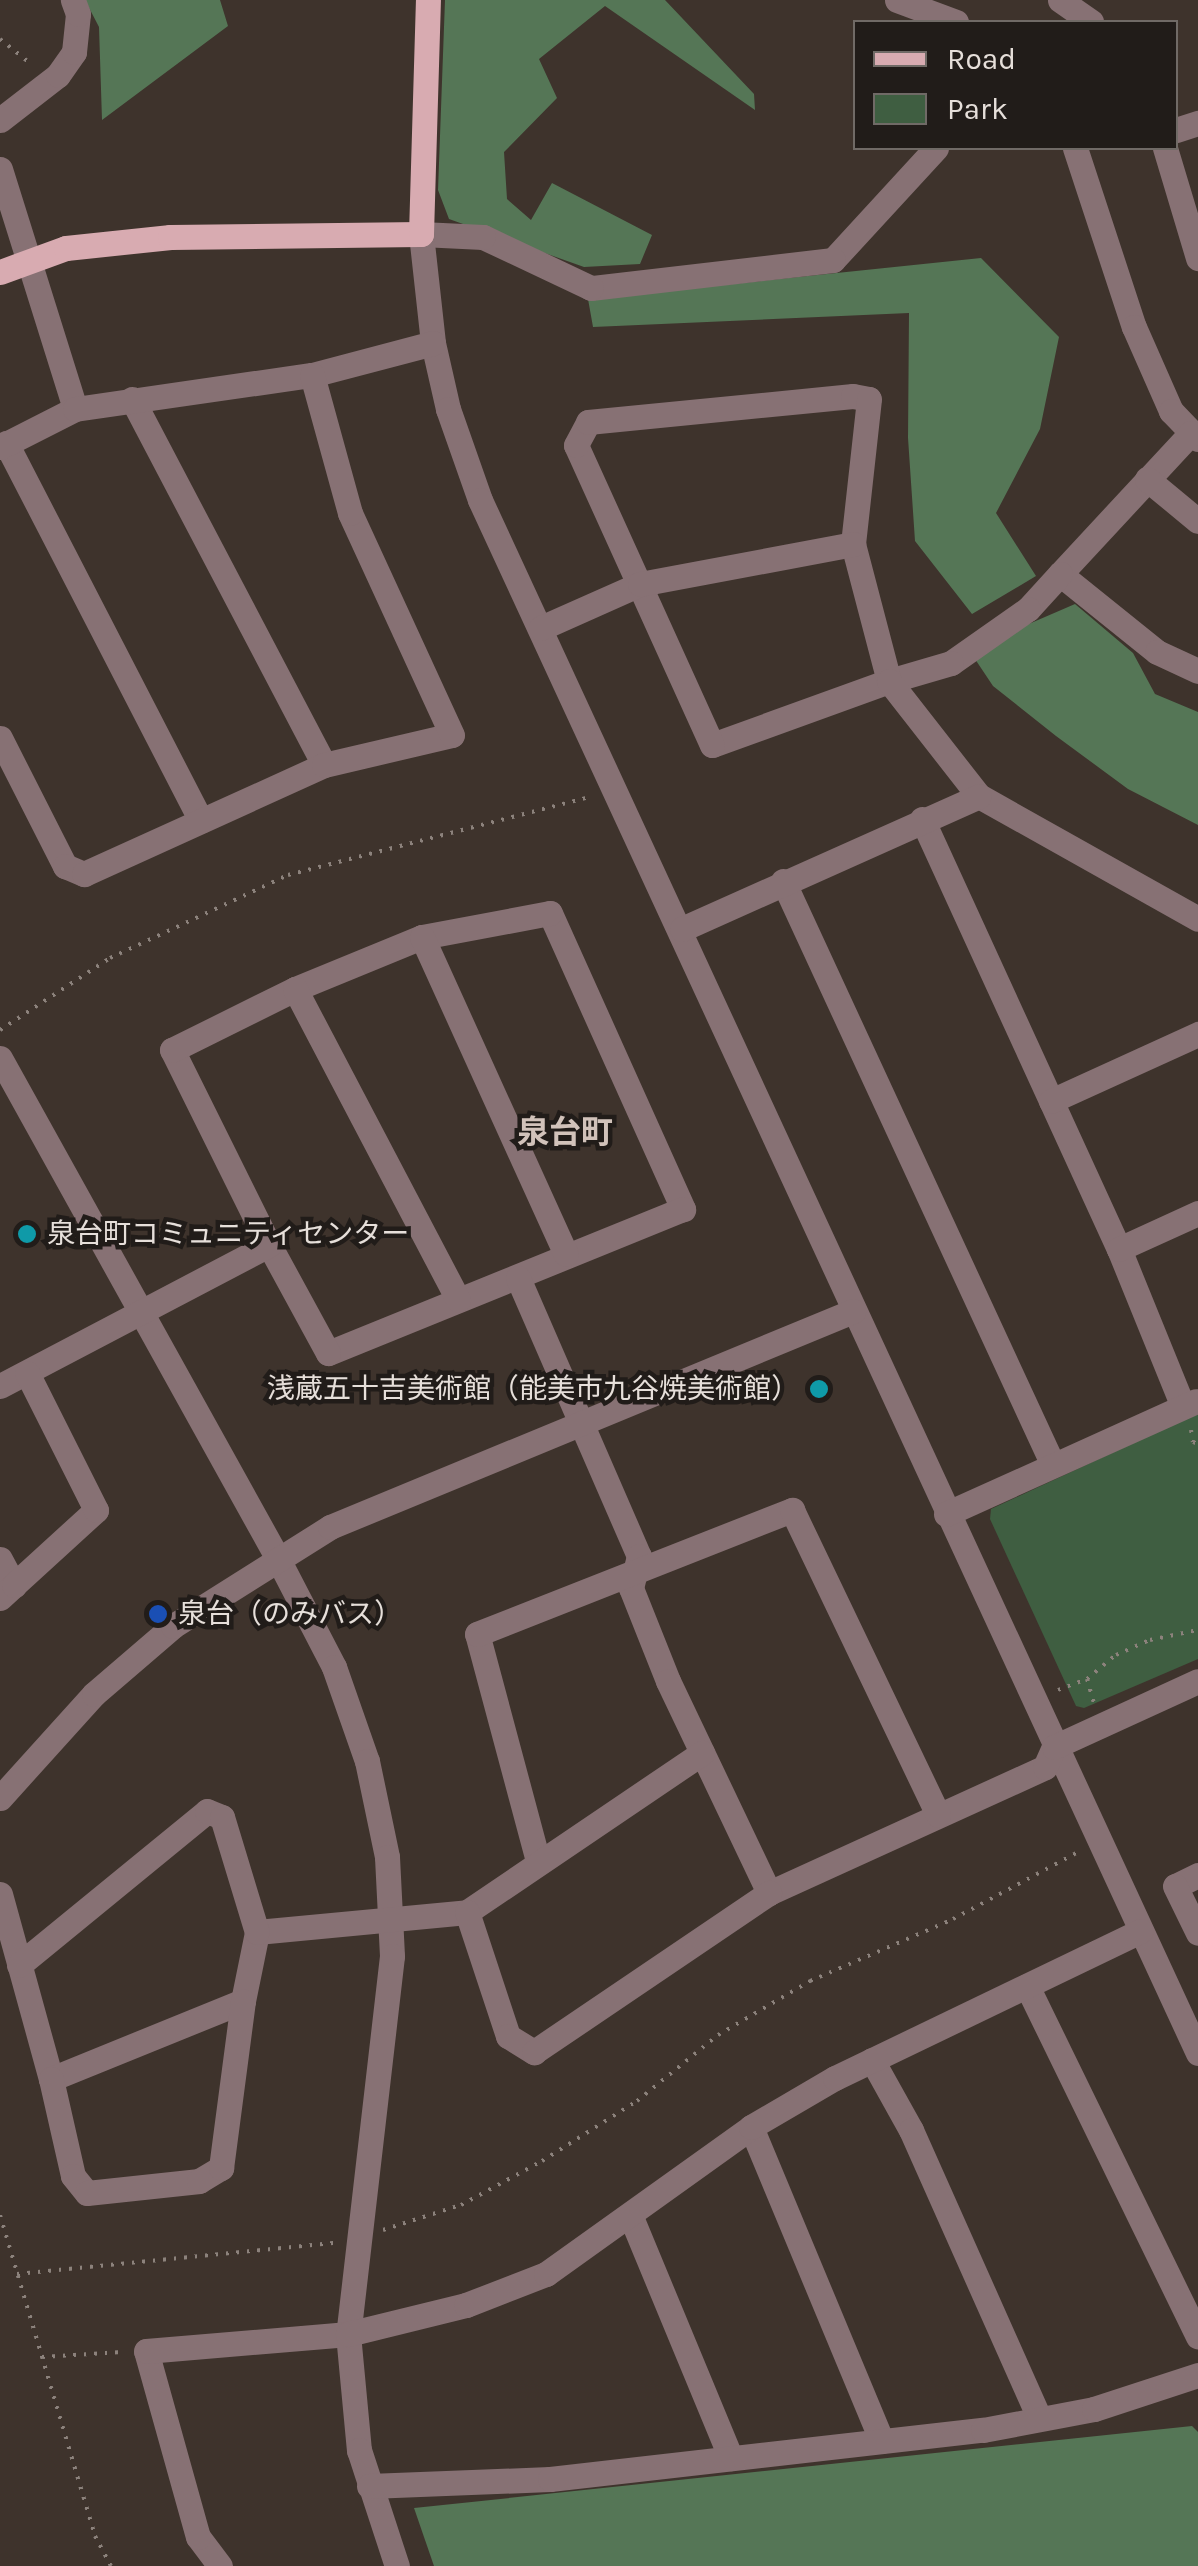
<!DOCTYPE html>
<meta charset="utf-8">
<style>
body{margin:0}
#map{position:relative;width:1198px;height:2566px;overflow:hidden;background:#3e332c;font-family:Karla,"Noto Sans JP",sans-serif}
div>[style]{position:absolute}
.green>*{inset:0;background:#3f5e41}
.forest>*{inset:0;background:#557656}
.path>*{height:4px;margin-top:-2px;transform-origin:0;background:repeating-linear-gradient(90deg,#8c827c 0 2.5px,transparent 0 10.5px)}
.minor>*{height:25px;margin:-12.5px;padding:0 12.5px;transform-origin:12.5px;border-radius:12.5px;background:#877174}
.major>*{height:25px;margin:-12.5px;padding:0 12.5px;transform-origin:12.5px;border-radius:12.5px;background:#d8abb1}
.dots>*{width:28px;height:28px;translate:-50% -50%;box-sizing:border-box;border:5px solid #211c19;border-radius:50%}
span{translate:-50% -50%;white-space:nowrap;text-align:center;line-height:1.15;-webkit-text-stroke:9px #211c19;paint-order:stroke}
.poi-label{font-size:28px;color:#e6dfda}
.left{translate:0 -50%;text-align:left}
.right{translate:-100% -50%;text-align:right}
.quarter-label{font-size:32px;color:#d1c2ba;font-weight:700}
.legend{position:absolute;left:853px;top:20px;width:325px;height:130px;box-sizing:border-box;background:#211c19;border:2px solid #706a66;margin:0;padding:12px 18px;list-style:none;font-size:30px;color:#e6dfda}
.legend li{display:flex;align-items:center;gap:20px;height:50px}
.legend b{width:50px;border:2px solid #706a66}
</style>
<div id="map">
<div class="green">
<i style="clip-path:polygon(1198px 1413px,1198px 1659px,1084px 1708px,1076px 1706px,990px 1519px,991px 1509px)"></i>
</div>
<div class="forest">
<i style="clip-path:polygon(85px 0,220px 0,228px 26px,102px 120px,99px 27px)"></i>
<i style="clip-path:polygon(445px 0,665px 0,754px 94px,755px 110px,605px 6px,539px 59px,557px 98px,504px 152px,507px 199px,531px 220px,552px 183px,652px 235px,640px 264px,584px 267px,449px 219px,438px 190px)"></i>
<i style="clip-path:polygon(981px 258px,1059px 337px,1040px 429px,996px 513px,1036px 576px,972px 614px,915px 541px,908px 438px,909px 313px,593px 327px,588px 299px)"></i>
<i style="clip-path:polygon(1075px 604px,1133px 653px,1155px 694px,1198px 712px,1198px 825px,1128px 789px,1056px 736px,993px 686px,971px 653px,978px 646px)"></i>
<i style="clip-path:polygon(1192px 2426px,1198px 2432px,1198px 2566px,434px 2566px,414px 2508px)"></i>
</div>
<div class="path">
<i style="left:0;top:39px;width:40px;rotate:39deg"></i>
<i style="left:0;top:1030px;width:131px;rotate:-33.2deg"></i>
<i style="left:110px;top:958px;width:196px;rotate:-25deg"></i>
<i style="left:288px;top:875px;width:312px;rotate:-14.5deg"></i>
<i style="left:1191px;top:1430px;width:12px;rotate:81deg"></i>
<i style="left:1193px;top:1442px;width:5px;rotate:22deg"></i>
<i style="left:1087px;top:1679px;width:25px;rotate:74deg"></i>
<i style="left:1058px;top:1690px;width:31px;rotate:-21deg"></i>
<i style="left:1087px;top:1679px;width:38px;rotate:-40deg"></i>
<i style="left:1116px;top:1655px;width:37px;rotate:-24deg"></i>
<i style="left:1150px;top:1640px;width:49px;rotate:-11.8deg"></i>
<i style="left:0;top:2215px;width:335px;rotate:73.5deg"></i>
<i style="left:95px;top:2536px;width:34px;rotate:62deg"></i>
<i style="left:383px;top:2230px;width:82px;rotate:-17.8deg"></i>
<i style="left:461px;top:2205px;width:92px;rotate:-28.5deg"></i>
<i style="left:542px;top:2161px;width:112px;rotate:-32.3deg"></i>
<i style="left:637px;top:2101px;width:104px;rotate:-39.2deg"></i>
<i style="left:718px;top:2035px;width:107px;rotate:-30.4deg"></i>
<i style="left:810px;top:1981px;width:156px;rotate:-23.4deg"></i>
<i style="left:953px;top:1919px;width:142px;rotate:-28.2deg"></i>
<i style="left:17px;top:2274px;width:320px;rotate:-5.6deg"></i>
<i style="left:42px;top:2357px;width:80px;rotate:-3.6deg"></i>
</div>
<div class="minor">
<i style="left:897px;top:0;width:63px;rotate:20.4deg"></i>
<i style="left:1060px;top:0;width:38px;rotate:35deg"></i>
<i style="left:0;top:120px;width:73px;rotate:-37.8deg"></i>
<i style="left:58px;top:75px;width:28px;rotate:-55deg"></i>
<i style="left:74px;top:52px;width:38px;rotate:-84deg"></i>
<i style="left:78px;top:14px;width:15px;rotate:-110deg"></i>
<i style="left:1176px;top:130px;width:23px;rotate:-18deg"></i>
<i style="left:936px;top:148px;width:152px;rotate:132.6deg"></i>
<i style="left:833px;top:260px;width:244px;rotate:173.4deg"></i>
<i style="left:591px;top:288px;width:119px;rotate:-154.7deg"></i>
<i style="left:483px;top:237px;width:62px;rotate:-177.2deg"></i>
<i style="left:421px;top:234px;width:110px;rotate:83.7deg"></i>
<i style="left:433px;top:343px;width:68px;rotate:77.2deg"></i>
<i style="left:448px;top:409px;width:96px;rotate:70.6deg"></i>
<i style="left:480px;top:500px;width:1711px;rotate:65.19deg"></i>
<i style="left:1075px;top:148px;width:188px;rotate:71.8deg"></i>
<i style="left:1134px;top:327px;width:92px;rotate:66.2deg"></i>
<i style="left:1171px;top:411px;width:39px;rotate:46deg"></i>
<i style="left:1165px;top:148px;width:115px;rotate:73.3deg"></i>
<i style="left:0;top:169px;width:251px;rotate:72.6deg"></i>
<i style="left:132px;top:399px;width:413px;rotate:62.3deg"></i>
<i style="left:1191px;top:433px;width:192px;rotate:132.9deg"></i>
<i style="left:1060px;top:574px;width:124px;rotate:38.8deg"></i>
<i style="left:1157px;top:652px;width:45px;rotate:24.9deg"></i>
<i style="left:6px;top:443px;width:425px;rotate:62.7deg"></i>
<i style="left:0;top:447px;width:84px;rotate:-26.9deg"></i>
<i style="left:75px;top:409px;width:239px;rotate:-8.2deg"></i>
<i style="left:312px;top:375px;width:125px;rotate:-14.8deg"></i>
<i style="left:1147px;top:479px;width:66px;rotate:39.5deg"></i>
<i style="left:1060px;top:574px;width:47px;rotate:132.4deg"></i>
<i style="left:1028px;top:609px;width:94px;rotate:145deg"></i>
<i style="left:951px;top:663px;width:65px;rotate:163.8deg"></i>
<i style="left:889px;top:681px;width:188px;rotate:160.1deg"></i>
<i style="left:712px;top:745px;width:329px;rotate:-114.4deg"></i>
<i style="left:576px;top:445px;width:26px;rotate:-62deg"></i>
<i style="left:588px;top:422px;width:266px;rotate:-5.6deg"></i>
<i style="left:853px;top:396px;width:16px;rotate:11deg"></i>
<i style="left:869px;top:399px;width:146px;rotate:96.3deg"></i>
<i style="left:853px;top:544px;width:142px;rotate:75.3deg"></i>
<i style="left:889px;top:681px;width:146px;rotate:52deg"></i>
<i style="left:979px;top:796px;width:251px;rotate:29.3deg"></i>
<i style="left:541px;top:628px;width:108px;rotate:-24deg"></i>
<i style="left:640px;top:584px;width:217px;rotate:-10.6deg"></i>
<i style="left:0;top:738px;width:144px;rotate:63.1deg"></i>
<i style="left:65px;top:866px;width:21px;rotate:23deg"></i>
<i style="left:84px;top:874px;width:264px;rotate:-24.4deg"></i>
<i style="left:324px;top:765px;width:131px;rotate:-13.2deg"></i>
<i style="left:452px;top:735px;width:244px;rotate:-114.7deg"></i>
<i style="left:350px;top:513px;width:143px;rotate:-105.4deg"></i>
<i style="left:922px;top:819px;width:473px;rotate:65.4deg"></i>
<i style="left:1119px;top:1249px;width:170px;rotate:67.9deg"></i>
<i style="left:783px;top:881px;width:641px;rotate:65.19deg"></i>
<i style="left:550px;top:913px;width:325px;rotate:65.8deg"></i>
<i style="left:683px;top:1209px;width:383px;rotate:157.9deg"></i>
<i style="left:328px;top:1353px;width:123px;rotate:-118.6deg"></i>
<i style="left:269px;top:1245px;width:218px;rotate:-116.4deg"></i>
<i style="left:172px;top:1050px;width:137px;rotate:-26.4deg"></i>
<i style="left:295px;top:989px;width:137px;rotate:-22.3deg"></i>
<i style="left:422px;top:937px;width:130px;rotate:-10.6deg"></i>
<i style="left:682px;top:929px;width:325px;rotate:-24.1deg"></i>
<i style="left:422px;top:937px;width:348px;rotate:65.6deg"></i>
<i style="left:295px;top:989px;width:351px;rotate:62.3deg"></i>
<i style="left:0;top:1058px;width:573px;rotate:60.97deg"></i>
<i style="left:278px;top:1559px;width:122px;rotate:62.6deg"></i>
<i style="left:334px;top:1667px;width:100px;rotate:70.7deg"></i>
<i style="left:367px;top:1761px;width:98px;rotate:78.2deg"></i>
<i style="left:387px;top:1857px;width:99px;rotate:87.1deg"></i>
<i style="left:392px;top:1956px;width:381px;rotate:96.6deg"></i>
<i style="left:348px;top:2334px;width:117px;rotate:84.6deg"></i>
<i style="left:359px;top:2450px;width:122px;rotate:71.9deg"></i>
<i style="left:1051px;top:1101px;width:162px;rotate:-24.5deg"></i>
<i style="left:1119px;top:1249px;width:87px;rotate:-24.5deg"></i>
<i style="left:518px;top:1278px;width:303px;rotate:66.5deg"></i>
<i style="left:639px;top:1556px;width:33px;rotate:104deg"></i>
<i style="left:631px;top:1588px;width:100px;rotate:68.3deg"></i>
<i style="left:668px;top:1681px;width:235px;rotate:64.5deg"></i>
<i style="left:769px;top:1893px;width:303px;rotate:-24.5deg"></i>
<i style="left:1045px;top:1767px;width:22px;rotate:-66deg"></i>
<i style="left:1054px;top:1747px;width:158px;rotate:-24.6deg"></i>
<i style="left:0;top:1386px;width:304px;rotate:-27.7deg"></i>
<i style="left:946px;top:1514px;width:274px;rotate:-24.3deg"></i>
<i style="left:0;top:1559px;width:30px;rotate:62deg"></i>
<i style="left:14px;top:1585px;width:19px;rotate:137deg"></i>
<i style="left:14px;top:1585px;width:111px;rotate:-42.4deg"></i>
<i style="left:96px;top:1510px;width:153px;rotate:-116.7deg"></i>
<i style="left:0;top:1798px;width:140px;rotate:-47.9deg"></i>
<i style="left:94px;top:1694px;width:104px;rotate:-40.7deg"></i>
<i style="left:173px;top:1626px;width:186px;rotate:-32.2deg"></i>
<i style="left:330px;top:1527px;width:566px;rotate:-22.44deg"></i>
<i style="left:538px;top:1861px;width:235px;rotate:-105deg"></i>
<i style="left:477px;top:1634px;width:339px;rotate:-21.5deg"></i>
<i style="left:792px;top:1510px;width:338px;rotate:64.4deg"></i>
<i style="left:1198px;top:1875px;width:25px;rotate:154deg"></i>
<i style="left:1175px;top:1886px;width:52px;rotate:63.9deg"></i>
<i style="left:0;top:1894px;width:192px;rotate:74.6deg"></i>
<i style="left:51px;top:2079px;width:207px;rotate:-22.1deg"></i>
<i style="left:243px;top:2001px;width:70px;rotate:-78.5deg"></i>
<i style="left:257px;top:1932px;width:211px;rotate:-5.4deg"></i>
<i style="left:467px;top:1912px;width:284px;rotate:-34.1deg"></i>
<i style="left:467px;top:1912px;width:131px;rotate:71.7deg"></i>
<i style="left:508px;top:2036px;width:31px;rotate:32deg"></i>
<i style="left:534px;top:2052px;width:284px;rotate:-34.1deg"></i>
<i style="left:19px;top:1965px;width:243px;rotate:-39.3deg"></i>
<i style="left:207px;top:1811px;width:16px;rotate:22deg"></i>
<i style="left:222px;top:1817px;width:120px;rotate:73.1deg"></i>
<i style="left:1027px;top:1986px;width:390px;rotate:64deg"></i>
<i style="left:872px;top:2060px;width:80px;rotate:60.9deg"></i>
<i style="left:911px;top:2130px;width:314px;rotate:66deg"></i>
<i style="left:51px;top:2079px;width:99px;rotate:77.2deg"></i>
<i style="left:73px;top:2176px;width:22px;rotate:51deg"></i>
<i style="left:87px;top:2193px;width:113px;rotate:-6.1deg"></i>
<i style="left:199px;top:2181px;width:26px;rotate:-31deg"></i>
<i style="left:221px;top:2168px;width:168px;rotate:-82.5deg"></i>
<i style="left:751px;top:2127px;width:340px;rotate:67.4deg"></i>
<i style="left:631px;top:2217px;width:261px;rotate:67.5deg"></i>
<i style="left:369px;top:2486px;width:181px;rotate:-2.2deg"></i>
<i style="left:550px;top:2479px;width:436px;rotate:-6.5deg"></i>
<i style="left:983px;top:2430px;width:113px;rotate:-10.7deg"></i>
<i style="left:1094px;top:2409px;width:109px;rotate:-18.1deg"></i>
<i style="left:220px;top:2566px;width:36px;rotate:-127deg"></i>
<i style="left:198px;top:2537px;width:193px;rotate:-105.6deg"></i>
<i style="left:146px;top:2351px;width:203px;rotate:-4.8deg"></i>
<i style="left:348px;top:2334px;width:122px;rotate:-13.8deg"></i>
<i style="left:466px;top:2305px;width:86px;rotate:-21.2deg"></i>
<i style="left:546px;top:2274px;width:252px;rotate:-35.6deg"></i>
<i style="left:751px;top:2127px;width:97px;rotate:-30.3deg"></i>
<i style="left:835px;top:2078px;width:339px;rotate:-25.7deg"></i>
</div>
<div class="major">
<i style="left:0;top:272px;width:70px;rotate:-20deg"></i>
<i style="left:66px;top:248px;width:105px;rotate:-6deg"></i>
<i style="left:170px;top:237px;width:251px;rotate:-0.7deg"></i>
<i style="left:421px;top:234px;width:234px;rotate:-88.3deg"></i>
</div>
<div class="dots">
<i style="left:27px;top:1234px;background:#0f9aa8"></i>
<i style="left:819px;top:1389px;background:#0f9aa8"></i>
<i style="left:158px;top:1614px;background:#1a4fb4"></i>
</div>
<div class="poi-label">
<span class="left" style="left:47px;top:1234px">泉台町コミュニティセンター</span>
<span class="right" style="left:799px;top:1389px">浅蔵五十吉美術館（能美市九谷焼美術館）</span>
<span class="left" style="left:178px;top:1614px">泉台（のみバス）</span>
</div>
<div class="quarter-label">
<span style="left:565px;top:1133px">泉台町</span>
</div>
<ul class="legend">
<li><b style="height:12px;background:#d8abb1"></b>Road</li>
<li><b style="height:28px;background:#3f5e41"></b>Park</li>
</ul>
</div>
